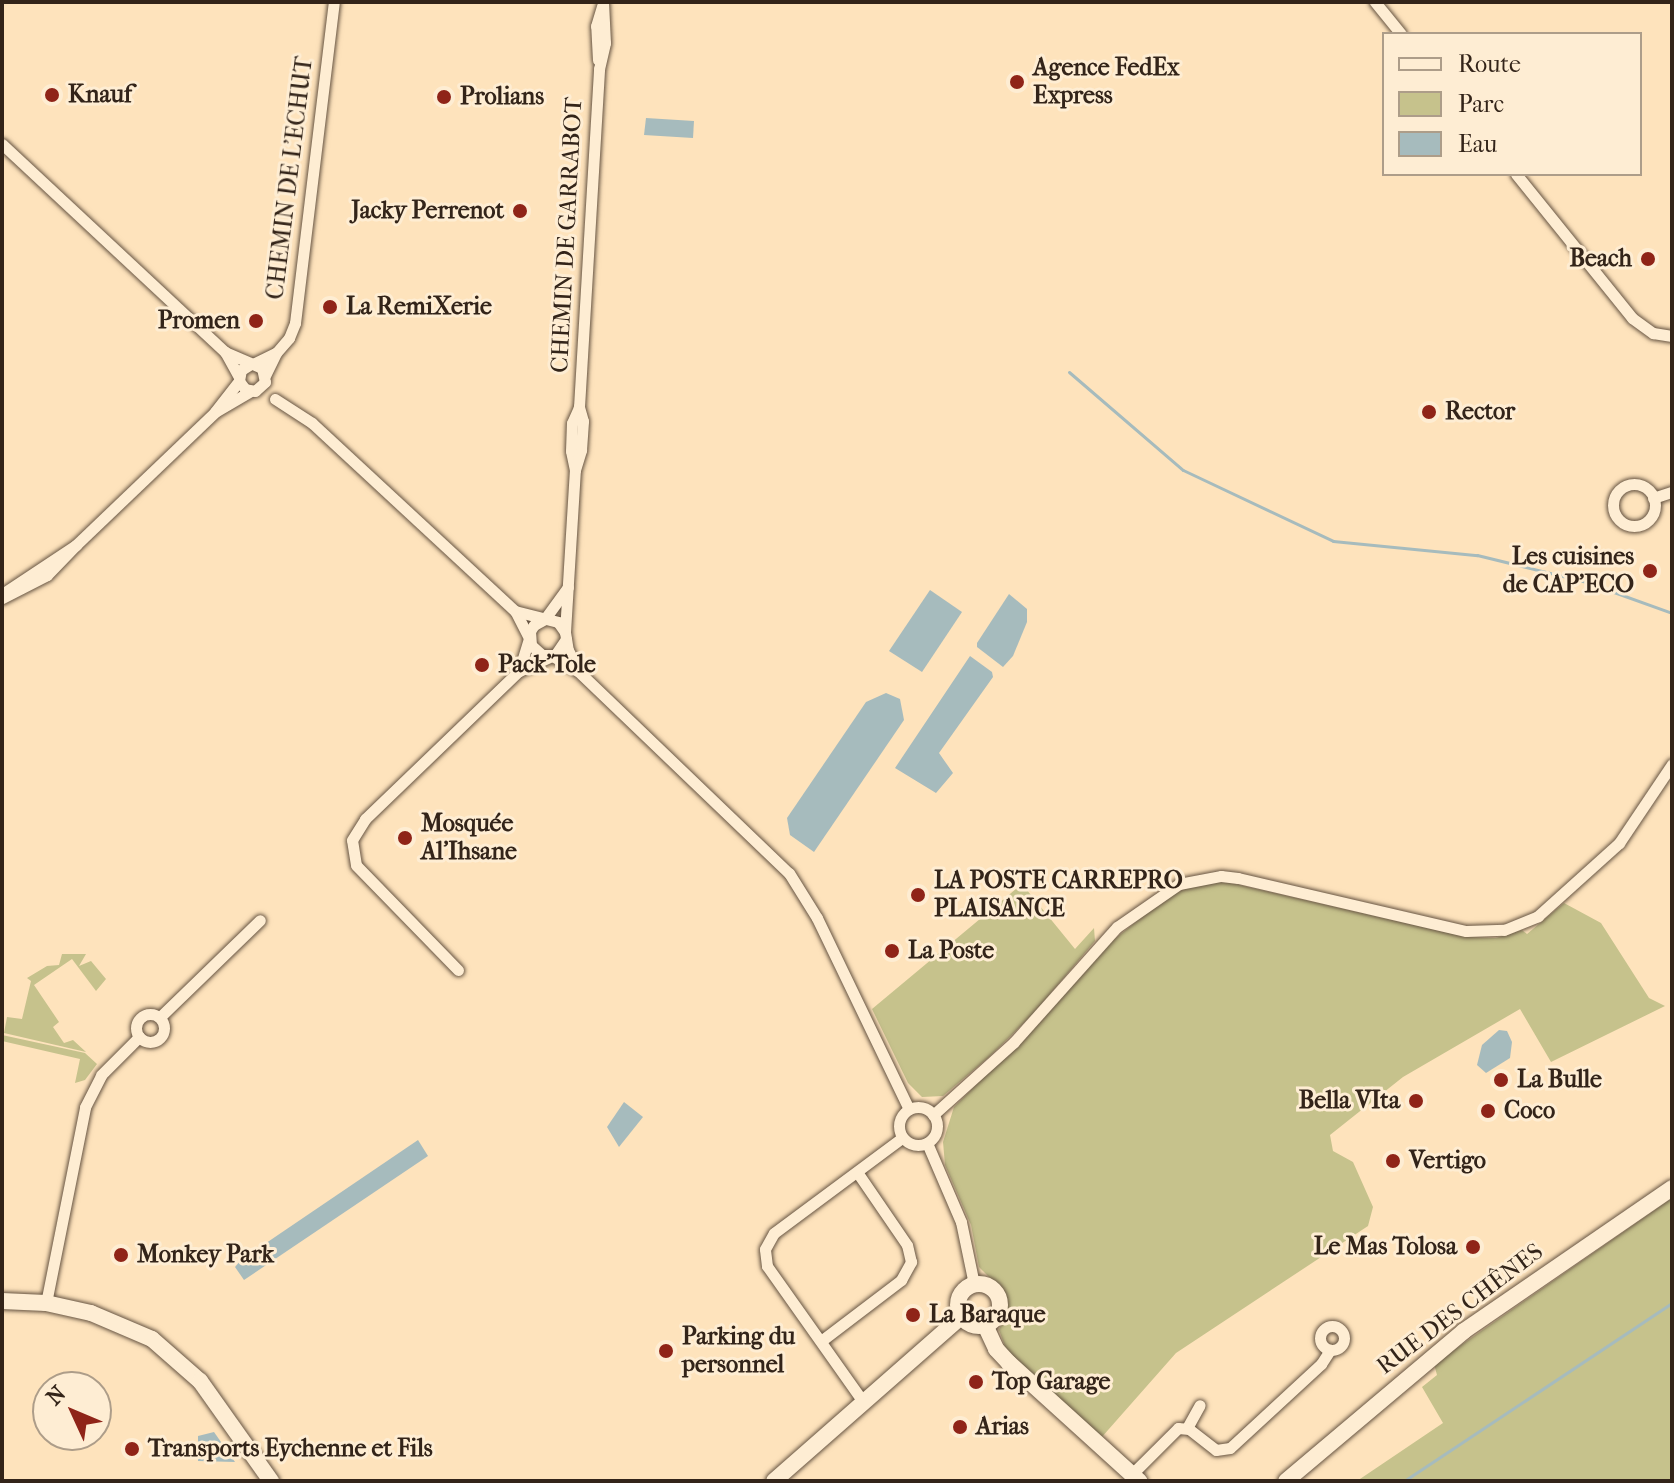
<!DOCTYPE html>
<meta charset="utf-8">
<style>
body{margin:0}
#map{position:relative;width:1674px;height:1483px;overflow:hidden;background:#fee3bc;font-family:"IM FELL French Canon",serif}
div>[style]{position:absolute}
.green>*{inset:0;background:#c6c28c}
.water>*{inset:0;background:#a6bbbd}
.stream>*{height:3px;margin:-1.5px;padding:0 1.5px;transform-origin:1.5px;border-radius:1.5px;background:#a6bbbd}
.roads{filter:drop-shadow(0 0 2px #665442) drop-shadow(0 0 2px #665442)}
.street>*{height:11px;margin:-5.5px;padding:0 5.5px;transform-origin:5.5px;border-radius:5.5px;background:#feedd3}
.street>.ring{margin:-5.5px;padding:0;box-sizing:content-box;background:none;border:11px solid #feedd3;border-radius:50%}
.secondary>*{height:16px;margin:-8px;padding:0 8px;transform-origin:8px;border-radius:8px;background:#feedd3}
.secondary>.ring{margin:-8px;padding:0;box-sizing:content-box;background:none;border:16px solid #feedd3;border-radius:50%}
.dots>*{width:22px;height:22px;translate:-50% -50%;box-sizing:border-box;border:4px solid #feedd3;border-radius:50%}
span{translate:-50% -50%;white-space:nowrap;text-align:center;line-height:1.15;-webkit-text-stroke:6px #feedd3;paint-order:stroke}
.poi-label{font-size:24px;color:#332419;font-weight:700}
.left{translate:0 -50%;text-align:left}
.right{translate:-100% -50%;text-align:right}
.street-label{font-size:24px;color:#332419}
.frame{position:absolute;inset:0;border:4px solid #332419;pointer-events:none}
.legend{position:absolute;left:1382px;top:32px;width:260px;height:144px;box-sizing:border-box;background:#feedd3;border:2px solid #ad9d89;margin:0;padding:10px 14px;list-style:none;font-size:24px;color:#332419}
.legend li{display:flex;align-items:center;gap:16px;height:40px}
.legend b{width:40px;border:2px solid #ad9d89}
.north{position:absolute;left:32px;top:1371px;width:80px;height:80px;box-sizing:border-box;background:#feedd3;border:2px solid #ad9d89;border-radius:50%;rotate:314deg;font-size:22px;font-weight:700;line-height:32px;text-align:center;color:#332419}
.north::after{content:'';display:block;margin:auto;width:28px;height:36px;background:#8f2418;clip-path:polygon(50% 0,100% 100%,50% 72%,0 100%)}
</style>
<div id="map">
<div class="green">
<i style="clip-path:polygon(1222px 881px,1466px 937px,1496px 938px,1522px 930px,1527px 934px,1564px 903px,1601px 923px,1649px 998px,1665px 1006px,1551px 1062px,1520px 1009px,1403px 1077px,1330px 1135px,1333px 1151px,1353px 1162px,1373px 1207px,1368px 1226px,1176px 1353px,1101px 1438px,1006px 1349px,999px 1330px,1006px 1312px,1005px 1293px,979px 1267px,971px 1225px,945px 1165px,943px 1142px,954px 1107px,1051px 1010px,1107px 945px,1166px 898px,1193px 885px)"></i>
<i style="clip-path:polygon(1022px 884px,1075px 949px,1094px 928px,1095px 941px,1033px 1014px,989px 1057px,943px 1096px,922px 1097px,908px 1083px,872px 1009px)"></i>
<i style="clip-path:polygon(86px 954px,79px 966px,91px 961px,106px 979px,96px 991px,72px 959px,34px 985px,59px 1022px,53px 1027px,64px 1043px,73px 1040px,86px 1052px,4px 1033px,7px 1017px,22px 1019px,31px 981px,27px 978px,47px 966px,59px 965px,62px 954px)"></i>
<i style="clip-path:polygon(2px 1035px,85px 1053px,97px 1064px,85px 1080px,75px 1083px,80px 1059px,2px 1041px)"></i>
<i style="clip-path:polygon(1672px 1198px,1672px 1481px,1357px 1481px,1443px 1423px,1422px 1387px,1437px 1375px,1434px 1364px)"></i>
</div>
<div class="water">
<i style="clip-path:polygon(646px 118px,694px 121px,693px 138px,644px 135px)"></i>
<i style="clip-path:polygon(930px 590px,962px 612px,922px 672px,889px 651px)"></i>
<i style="clip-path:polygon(1009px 594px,1027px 609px,1027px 622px,1013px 656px,1003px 667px,977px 647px,977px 643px)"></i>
<i style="clip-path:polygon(970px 656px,992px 672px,993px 677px,939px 753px,953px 773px,936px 793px,895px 768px)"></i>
<i style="clip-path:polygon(886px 693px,900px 699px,904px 720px,814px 852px,790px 835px,787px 818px,866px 702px)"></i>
<i style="clip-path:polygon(1499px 1030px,1507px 1031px,1512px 1042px,1510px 1058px,1486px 1073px,1477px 1065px,1482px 1045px)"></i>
<i style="clip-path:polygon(624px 1102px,643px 1117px,619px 1147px,607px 1127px)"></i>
<i style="clip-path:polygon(418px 1140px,428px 1156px,244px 1280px,235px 1267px,241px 1260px)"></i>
<i style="clip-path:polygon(214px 1432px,235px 1462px,198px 1461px,198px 1436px)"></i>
</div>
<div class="stream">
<i style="left:1069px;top:372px;width:150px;rotate:40.7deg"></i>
<i style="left:1183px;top:470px;width:166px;rotate:25.3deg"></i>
<i style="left:1333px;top:541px;width:145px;rotate:5.6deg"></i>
<i style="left:1477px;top:555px;width:109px;rotate:13.8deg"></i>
<i style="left:1583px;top:581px;width:95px;rotate:19.8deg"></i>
<i style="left:1404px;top:1481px;width:322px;rotate:-33.6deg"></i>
</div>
<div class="roads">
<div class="street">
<i style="left:1375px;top:2px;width:41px;rotate:50.9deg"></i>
<i style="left:598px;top:60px;width:34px;rotate:-93deg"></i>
<i style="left:596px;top:26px;width:21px;rotate:-73deg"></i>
<i style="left:2px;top:144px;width:305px;rotate:43deg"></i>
<i style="left:1516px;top:174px;width:185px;rotate:51.1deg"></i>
<i style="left:1632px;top:318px;width:26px;rotate:36deg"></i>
<i style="left:1653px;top:333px;width:19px;rotate:9deg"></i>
<i style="left:276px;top:353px;width:20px;rotate:-49deg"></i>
<i style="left:289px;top:338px;width:16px;rotate:-68deg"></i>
<i style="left:295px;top:323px;width:323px;rotate:-83.1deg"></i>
<i style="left:253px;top:364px;width:25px;rotate:-26deg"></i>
<i style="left:276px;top:353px;width:25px;rotate:116deg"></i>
<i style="left:239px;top:377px;width:29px;rotate:-119deg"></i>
<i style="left:225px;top:352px;width:40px;rotate:23.4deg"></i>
<i style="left:262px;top:368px;width:14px;rotate:78deg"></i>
<i style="left:265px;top:382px;width:13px;rotate:138deg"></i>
<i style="left:255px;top:391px;width:10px;rotate:-169deg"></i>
<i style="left:245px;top:389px;width:10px;rotate:-127deg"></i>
<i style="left:239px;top:381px;width:11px;rotate:-80deg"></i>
<i style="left:241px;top:370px;width:9px;rotate:-32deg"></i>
<i style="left:239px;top:381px;width:39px;rotate:128deg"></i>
<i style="left:215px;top:412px;width:42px;rotate:-30.3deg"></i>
<i style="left:275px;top:399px;width:44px;rotate:33deg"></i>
<i style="left:312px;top:423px;width:277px;rotate:42.8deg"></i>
<i style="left:575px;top:470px;width:19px;rotate:-102deg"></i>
<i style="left:571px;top:451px;width:28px;rotate:-88deg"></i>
<i style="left:572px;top:423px;width:17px;rotate:-66deg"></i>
<i style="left:579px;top:407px;width:339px;rotate:-86.6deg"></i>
<i style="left:599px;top:69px;width:27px;rotate:-77deg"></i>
<i style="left:605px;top:43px;width:41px;rotate:-92.8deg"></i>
<i class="ring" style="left:1613px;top:484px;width:31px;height:31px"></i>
<i style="left:1653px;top:498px;width:20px;rotate:-18deg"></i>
<i style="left:76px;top:545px;width:192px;rotate:-43.7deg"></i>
<i style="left:568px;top:587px;width:39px;rotate:126deg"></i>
<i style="left:545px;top:619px;width:13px;rotate:151deg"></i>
<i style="left:534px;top:625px;width:7px;rotate:124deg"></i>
<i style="left:530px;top:631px;width:14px;rotate:86deg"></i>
<i style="left:531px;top:645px;width:15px;rotate:42deg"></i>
<i style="left:542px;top:655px;width:9px"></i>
<i style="left:551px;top:655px;width:31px;rotate:31deg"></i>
<i style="left:578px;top:671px;width:292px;rotate:43.8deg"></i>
<i style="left:789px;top:873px;width:53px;rotate:58.1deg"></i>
<i style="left:817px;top:918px;width:212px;rotate:64.3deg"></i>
<i style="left:2px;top:594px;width:89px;rotate:-33.5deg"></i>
<i style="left:76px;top:545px;width:42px;rotate:134deg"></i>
<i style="left:47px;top:575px;width:51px;rotate:152.9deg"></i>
<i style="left:565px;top:632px;width:162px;rotate:-86.5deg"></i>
<i style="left:575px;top:470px;width:21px;rotate:-73deg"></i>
<i style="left:581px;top:450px;width:29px;rotate:-86deg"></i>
<i style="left:583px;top:421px;width:15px;rotate:-106deg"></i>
<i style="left:566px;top:639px;width:18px;rotate:124deg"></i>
<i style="left:556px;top:654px;width:41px;rotate:155.3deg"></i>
<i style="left:519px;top:671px;width:34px;rotate:-73deg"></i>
<i style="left:529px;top:638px;width:30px;rotate:-117deg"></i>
<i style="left:515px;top:611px;width:44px;rotate:14.3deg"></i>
<i style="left:558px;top:622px;width:12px;rotate:55deg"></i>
<i style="left:565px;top:632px;width:18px;rotate:81deg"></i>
<i style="left:568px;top:650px;width:22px;rotate:63deg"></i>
<i style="left:458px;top:970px;width:146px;rotate:-134.2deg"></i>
<i style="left:356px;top:865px;width:25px;rotate:-99deg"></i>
<i style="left:352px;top:840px;width:25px;rotate:-58deg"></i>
<i style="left:365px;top:819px;width:214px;rotate:-43.9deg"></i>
<i class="ring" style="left:136px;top:1014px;width:17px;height:17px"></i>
<i style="left:160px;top:1017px;width:139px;rotate:-44.1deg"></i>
<i class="ring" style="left:899px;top:1107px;width:27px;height:27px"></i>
<i style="left:933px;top:1115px;width:109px;rotate:-42deg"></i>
<i style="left:1014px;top:1042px;width:154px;rotate:-48.2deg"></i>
<i style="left:1117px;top:927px;width:75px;rotate:-34.7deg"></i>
<i style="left:1179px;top:884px;width:43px;rotate:-10.8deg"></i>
<i style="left:1221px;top:876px;width:17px;rotate:7deg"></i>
<i style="left:1238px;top:878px;width:234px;rotate:13.1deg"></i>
<i style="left:1466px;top:931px;width:38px;rotate:-2deg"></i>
<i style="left:1504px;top:930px;width:37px;rotate:-22deg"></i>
<i style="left:1538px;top:916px;width:109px;rotate:-42deg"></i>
<i style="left:1619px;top:843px;width:95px;rotate:-56.1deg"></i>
<i style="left:927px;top:1143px;width:86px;rotate:66.7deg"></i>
<i style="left:961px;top:1222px;width:63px;rotate:78.2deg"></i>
<i style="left:46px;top:1303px;width:200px;rotate:-78.7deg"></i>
<i style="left:85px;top:1107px;width:36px;rotate:-63deg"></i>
<i style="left:101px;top:1075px;width:54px;rotate:-45deg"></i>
<i class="ring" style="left:1320px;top:1326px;width:13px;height:13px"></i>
<i style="left:821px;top:1341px;width:101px;rotate:-37.3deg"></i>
<i style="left:901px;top:1280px;width:21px;rotate:-61deg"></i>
<i style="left:911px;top:1262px;width:17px;rotate:-103deg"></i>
<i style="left:907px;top:1245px;width:88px;rotate:-124.4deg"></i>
<i style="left:864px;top:1403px;width:168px;rotate:-125.3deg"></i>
<i style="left:767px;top:1266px;width:17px;rotate:-97deg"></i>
<i style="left:765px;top:1249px;width:18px;rotate:-61deg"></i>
<i style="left:774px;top:1233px;width:159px;rotate:-36.6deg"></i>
<i style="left:1187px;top:1428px;width:26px;rotate:-61deg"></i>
<i style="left:1132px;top:1474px;width:65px;rotate:-45deg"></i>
<i style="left:1178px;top:1428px;width:11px;rotate:5deg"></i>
<i style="left:1189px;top:1429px;width:34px;rotate:38deg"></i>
<i style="left:1216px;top:1450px;width:14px;rotate:-8deg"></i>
<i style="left:1230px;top:1448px;width:124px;rotate:-42.7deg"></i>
<i style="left:1321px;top:1364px;width:17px;rotate:-57deg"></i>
</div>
<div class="secondary">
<i class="ring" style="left:958px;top:1284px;width:26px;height:26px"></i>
<i style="left:2px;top:1301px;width:44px;rotate:2.6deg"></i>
<i style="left:46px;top:1303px;width:46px;rotate:12.5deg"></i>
<i style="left:91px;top:1313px;width:66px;rotate:23.1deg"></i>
<i style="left:152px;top:1339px;width:64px;rotate:41.2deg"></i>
<i style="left:200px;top:1381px;width:123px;rotate:54.6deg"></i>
<i style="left:985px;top:1325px;width:26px;rotate:65deg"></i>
<i style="left:996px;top:1349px;width:19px;rotate:47deg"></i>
<i style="left:1009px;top:1363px;width:176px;rotate:42.2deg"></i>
<i style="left:774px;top:1481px;width:249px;rotate:-41.3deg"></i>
<i style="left:1286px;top:1481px;width:233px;rotate:-40.1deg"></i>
<i style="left:1464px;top:1331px;width:252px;rotate:-34.5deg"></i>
</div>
</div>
<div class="dots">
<i style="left:1017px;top:82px;background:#8f2418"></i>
<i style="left:52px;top:95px;background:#8f2418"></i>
<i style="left:444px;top:97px;background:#8f2418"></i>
<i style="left:520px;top:211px;background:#8f2418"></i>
<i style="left:1648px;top:259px;background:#8f2418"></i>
<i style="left:330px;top:307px;background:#8f2418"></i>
<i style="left:256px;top:321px;background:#8f2418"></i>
<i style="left:1429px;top:412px;background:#8f2418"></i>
<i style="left:1650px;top:571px;background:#8f2418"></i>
<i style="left:482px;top:665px;background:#8f2418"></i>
<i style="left:405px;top:838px;background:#8f2418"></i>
<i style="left:918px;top:895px;background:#8f2418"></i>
<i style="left:892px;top:951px;background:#8f2418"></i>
<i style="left:1501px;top:1080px;background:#8f2418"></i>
<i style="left:1416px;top:1101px;background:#8f2418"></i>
<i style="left:1488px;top:1111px;background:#8f2418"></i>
<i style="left:1393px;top:1161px;background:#8f2418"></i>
<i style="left:1473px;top:1247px;background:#8f2418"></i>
<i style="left:121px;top:1255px;background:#8f2418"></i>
<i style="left:913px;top:1315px;background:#8f2418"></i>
<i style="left:666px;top:1351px;background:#8f2418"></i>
<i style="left:976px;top:1382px;background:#8f2418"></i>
<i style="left:960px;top:1427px;background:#8f2418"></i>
<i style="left:132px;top:1449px;background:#8f2418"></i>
</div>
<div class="poi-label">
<span class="left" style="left:1033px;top:82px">Agence FedEx<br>Express</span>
<span class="left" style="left:68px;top:95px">Knauf</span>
<span class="left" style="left:460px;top:97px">Prolians</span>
<span class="right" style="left:504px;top:211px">Jacky Perrenot</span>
<span class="right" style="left:1632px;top:259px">Beach</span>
<span class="left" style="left:346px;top:307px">La RemiXerie</span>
<span class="right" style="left:240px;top:321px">Promen</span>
<span class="left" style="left:1445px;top:412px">Rector</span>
<span class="right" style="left:1634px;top:571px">Les cuisines<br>de CAP'ECO</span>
<span class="left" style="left:498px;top:665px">Pack'Tole</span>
<span class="left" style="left:421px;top:838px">Mosquée<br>Al'Ihsane</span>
<span class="left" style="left:934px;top:895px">LA POSTE CARREPRO<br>PLAISANCE</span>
<span class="left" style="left:908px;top:951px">La Poste</span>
<span class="left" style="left:1517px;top:1080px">La Bulle</span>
<span class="right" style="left:1400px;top:1101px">Bella VIta</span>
<span class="left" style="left:1504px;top:1111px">Coco</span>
<span class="left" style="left:1409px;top:1161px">Vertigo</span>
<span class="right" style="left:1457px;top:1247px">Le Mas Tolosa</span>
<span class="left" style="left:137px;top:1255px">Monkey Park</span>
<span class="left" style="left:929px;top:1315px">La Baraque</span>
<span class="left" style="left:682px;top:1351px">Parking du<br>personnel</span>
<span class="left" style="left:992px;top:1382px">Top Garage</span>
<span class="left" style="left:976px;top:1427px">Arias</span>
<span class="left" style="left:148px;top:1449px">Transports Eychenne et Fils</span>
</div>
<div class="street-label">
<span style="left:290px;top:178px;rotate:-83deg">CHEMIN DE L'ECHUT</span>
<span style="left:567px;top:235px;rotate:-87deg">CHEMIN DE GARRABOT</span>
<span style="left:1460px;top:1309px;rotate:-37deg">RUE DES CHÊNES</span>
</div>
<div class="frame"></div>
<ul class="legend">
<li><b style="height:10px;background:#feedd3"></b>Route</li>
<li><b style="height:22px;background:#c6c28c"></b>Parc</li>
<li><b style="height:22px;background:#a6bbbd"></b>Eau</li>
</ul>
<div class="north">N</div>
</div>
